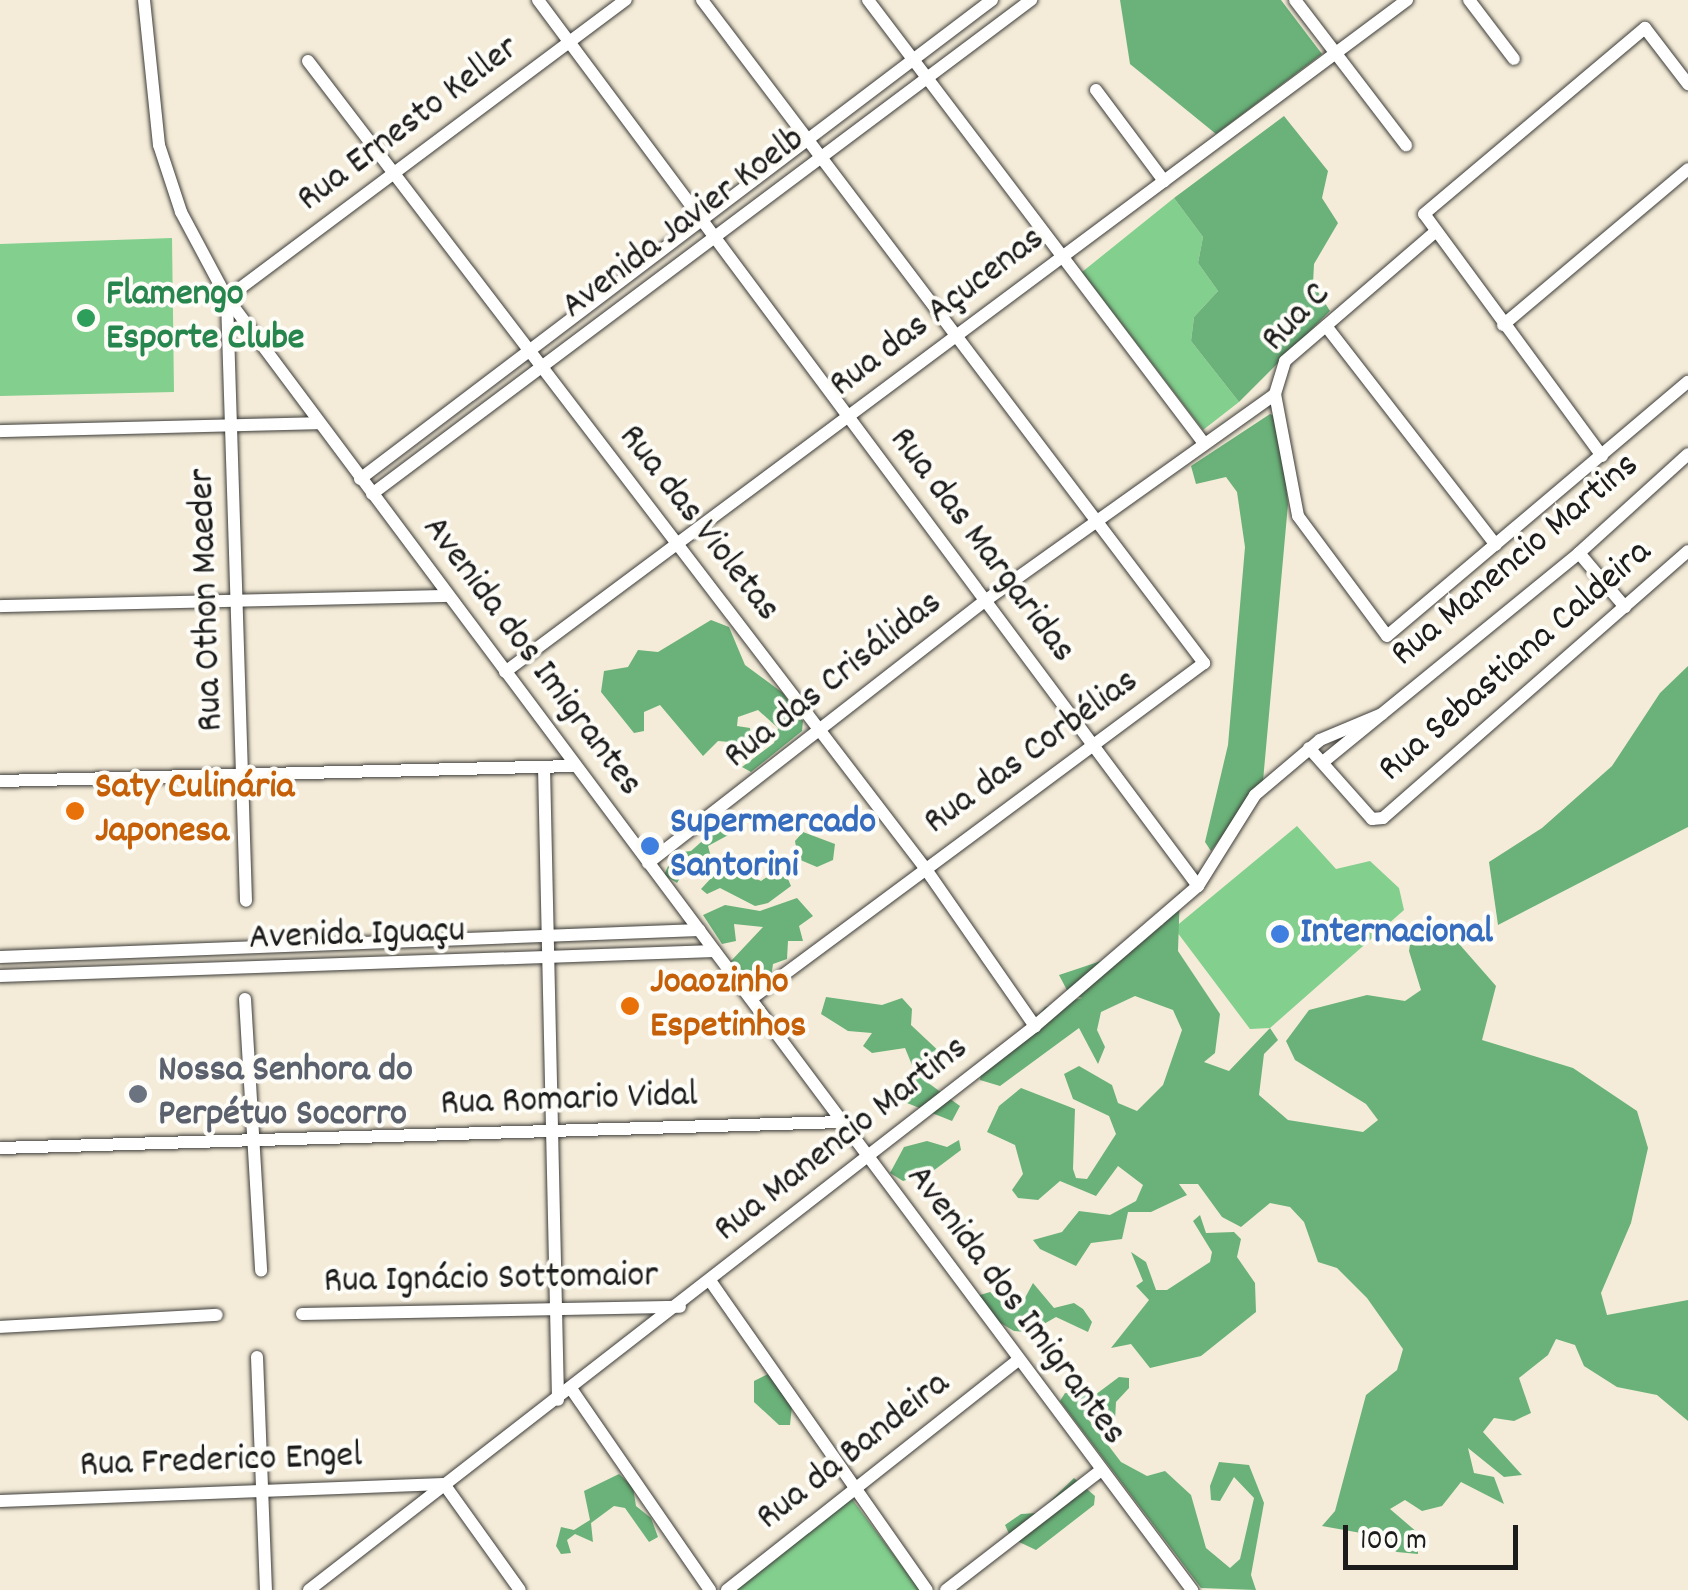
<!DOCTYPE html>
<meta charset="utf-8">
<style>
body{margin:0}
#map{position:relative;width:1688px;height:1590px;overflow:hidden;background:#f4ecd8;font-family:Dekko,sans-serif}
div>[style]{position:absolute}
.green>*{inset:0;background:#83cf8e}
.forest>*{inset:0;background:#6ab279}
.roads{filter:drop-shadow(0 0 2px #3c3b38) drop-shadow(0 0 2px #3c3b38)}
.minor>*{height:12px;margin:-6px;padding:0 6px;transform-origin:6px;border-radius:6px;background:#fff}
.dots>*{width:28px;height:28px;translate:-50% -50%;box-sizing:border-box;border:5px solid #fdfcf7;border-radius:50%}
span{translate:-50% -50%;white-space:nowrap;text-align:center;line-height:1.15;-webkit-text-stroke:8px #fdfcf7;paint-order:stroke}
.street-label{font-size:38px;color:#1c1c1c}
.leisure-label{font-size:38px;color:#27864d;font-weight:700}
.left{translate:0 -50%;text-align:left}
.food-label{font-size:38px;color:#c56008;font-weight:700}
.shop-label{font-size:38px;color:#366cbe;font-weight:700}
.worship-label{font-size:38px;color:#5b616d;font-weight:700}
.scale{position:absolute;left:1343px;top:1525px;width:175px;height:45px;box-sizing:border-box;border:5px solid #1c1c1c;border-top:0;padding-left:12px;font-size:30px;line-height:35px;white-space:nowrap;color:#1c1c1c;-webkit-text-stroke:8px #fdfcf7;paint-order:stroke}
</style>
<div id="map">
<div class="green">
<i style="clip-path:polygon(1174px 198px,1203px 237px,1198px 263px,1218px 291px,1194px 317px,1191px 341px,1239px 402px,1203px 430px,1082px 272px)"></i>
<i style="clip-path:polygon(172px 238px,174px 392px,0 396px,0 244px)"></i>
<i style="clip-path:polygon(1297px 826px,1336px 869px,1370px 861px,1399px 888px,1404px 910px,1270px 1028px,1250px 1029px,1174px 928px)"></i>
<i style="clip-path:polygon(852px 1499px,920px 1590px,731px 1590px)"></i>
</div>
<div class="forest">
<i style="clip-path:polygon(1120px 0,1281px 0,1322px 54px,1216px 134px,1130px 64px)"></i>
<i style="clip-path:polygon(1284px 116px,1328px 171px,1322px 198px,1338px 223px,1314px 264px,1313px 284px,1330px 311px,1239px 402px,1191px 341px,1194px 317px,1218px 291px,1198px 263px,1203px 237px,1174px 198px)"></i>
<i style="clip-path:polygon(1270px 414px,1279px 419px,1288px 504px,1263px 781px,1211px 851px,1205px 842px,1228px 745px,1245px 547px,1237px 492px,1226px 477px,1196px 484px,1191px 466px)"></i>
<i style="clip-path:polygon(711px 620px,729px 627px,745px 665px,783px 693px,803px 721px,802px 731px,751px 772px,742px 767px,774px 743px,778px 728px,758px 710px,738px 717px,737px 726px,750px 728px,751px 737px,742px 743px,718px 741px,703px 756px,660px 705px,644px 712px,644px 731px,634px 733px,601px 692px,604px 671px,628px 667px,638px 650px,658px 652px)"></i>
<i style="clip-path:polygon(1688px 666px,1688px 827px,1498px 925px,1489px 862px,1542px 828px,1612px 766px,1660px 693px)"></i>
<i style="clip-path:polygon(732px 826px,732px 833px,708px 846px,712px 861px,687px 867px,677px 883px,664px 875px,674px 853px,691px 851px,718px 827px)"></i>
<i style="clip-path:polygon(803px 832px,835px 844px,833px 860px,817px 867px,798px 859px,795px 841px)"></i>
<i style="clip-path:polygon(790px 862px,798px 871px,788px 879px,791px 886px,768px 903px,755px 906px,720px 888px,707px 894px,701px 889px,725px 863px,761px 881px)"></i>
<i style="clip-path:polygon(1180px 891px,1178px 951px,1220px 1014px,1215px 1053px,1204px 1062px,1229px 1071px,1270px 1028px,1278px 1040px,1264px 1054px,1259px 1095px,1288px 1120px,1363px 1132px,1378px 1120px,1366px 1104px,1295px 1060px,1286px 1041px,1309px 1010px,1367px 995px,1405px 1001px,1421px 990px,1409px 951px,1412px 931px,1429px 920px,1446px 929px,1496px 986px,1482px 1040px,1573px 1068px,1637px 1111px,1648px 1148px,1631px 1223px,1601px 1293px,1607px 1315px,1688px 1300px,1688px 1421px,1657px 1395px,1617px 1387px,1584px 1366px,1575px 1345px,1556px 1339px,1548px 1355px,1519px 1378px,1531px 1413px,1514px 1421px,1494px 1418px,1483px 1432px,1522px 1475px,1504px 1477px,1468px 1448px,1474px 1473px,1494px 1477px,1504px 1504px,1461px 1482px,1442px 1506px,1422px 1511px,1405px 1500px,1390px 1509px,1418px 1533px,1418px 1554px,1397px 1552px,1361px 1533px,1322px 1526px,1335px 1511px,1366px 1395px,1397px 1370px,1403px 1349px,1367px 1298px,1337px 1268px,1318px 1262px,1304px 1222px,1290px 1207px,1270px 1203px,1241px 1227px,1222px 1217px,1198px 1184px,1179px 1184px,1187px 1195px,1151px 1212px,1128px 1212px,1122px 1239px,1091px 1243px,1076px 1266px,1040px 1249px,1033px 1240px,1062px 1232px,1079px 1211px,1110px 1215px,1136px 1201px,1143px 1185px,1118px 1166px,1096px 1196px,1060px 1181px,1038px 1200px,1018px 1198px,1012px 1190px,1023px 1174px,1015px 1145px,987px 1132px,999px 1106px,1021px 1088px,1075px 1109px,1073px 1169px,1076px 1178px,1087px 1179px,1116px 1134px,1109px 1116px,1073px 1099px,1064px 1074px,1079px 1066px,1112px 1085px,1118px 1103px,1137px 1111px,1163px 1085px,1182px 1030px,1173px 1010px,1135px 996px,1101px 1012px,1097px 1030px,1105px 1047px,1098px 1064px,1079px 1028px,1000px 1086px,980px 1080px,983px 1061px,1018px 1039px,1045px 1007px,1082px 998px,1069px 994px,1059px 975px,1116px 956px,1145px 930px,1163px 925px)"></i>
<i style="clip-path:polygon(797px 898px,813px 916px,799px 926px,803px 941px,788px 941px,787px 959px,773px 964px,771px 978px,760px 985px,741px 979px,731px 961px,763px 927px,734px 924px,736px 941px,722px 944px,703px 915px,725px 905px,760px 911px)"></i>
<i style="clip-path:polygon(826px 997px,882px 1005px,902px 998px,912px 1009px,911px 1025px,944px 1056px,912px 1065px,905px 1048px,872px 1053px,863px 1046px,872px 1033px,848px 1031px,821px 1014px)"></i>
<i style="clip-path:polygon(920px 1077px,960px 1106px,952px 1121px,897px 1099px,894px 1090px)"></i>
<i style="clip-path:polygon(959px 1140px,961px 1150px,933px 1171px,903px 1181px,890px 1173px,904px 1147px,927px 1141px,947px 1147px)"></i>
<i style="clip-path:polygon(1200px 1215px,1206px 1233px,1234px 1232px,1241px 1239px,1237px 1257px,1255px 1283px,1256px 1312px,1201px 1356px,1150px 1368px,1131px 1344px,1111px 1348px,1149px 1300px,1136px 1286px,1143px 1281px,1131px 1252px,1146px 1262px,1156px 1290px,1167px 1290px,1210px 1262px,1212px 1252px,1193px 1221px)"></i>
<i style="clip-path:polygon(1033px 1283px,1054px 1308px,1074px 1303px,1083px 1309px,1092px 1322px,1088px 1332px,1056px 1317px,1030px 1332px,1014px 1331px,992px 1318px,977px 1296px,990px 1292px,1008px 1308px,1019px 1309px)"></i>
<i style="clip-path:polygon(768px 1374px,792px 1406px,790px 1425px,779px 1425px,754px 1402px,754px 1381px)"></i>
<i style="clip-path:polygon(1119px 1377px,1129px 1378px,1129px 1388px,1116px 1402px,1115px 1420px,1108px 1426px,1095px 1413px,1085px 1415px,1121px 1462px,1147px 1476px,1165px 1471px,1191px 1495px,1206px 1548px,1230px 1568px,1240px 1559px,1254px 1498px,1234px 1477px,1220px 1501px,1211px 1500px,1210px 1486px,1219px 1462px,1249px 1465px,1264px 1503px,1251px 1575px,1256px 1590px,1201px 1588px,1060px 1401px,1065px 1393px,1095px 1395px)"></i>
<i style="clip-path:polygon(619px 1474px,633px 1487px,636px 1506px,651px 1518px,658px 1537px,649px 1542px,625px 1508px,614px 1506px,591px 1523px,593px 1542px,575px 1534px,567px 1540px,571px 1553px,561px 1554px,556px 1546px,561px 1527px,574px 1530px,590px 1520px,584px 1491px)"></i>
<i style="clip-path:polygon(1074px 1478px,1095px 1496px,1094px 1505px,1036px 1550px,1011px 1538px,1005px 1525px,1021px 1514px,1038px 1513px)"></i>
</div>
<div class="roads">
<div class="minor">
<i style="left:144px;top:0;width:146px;rotate:84.1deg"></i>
<i style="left:159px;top:145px;width:71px;rotate:71.8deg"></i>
<i style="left:181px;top:212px;width:98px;rotate:61.9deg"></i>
<i style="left:227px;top:298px;width:1613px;rotate:53.24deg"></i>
<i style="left:538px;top:0;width:1105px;rotate:53.32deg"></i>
<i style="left:702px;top:0;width:832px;rotate:52.87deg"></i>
<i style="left:1204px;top:663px;width:564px;rotate:143.43deg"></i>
<i style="left:868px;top:0;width:555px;rotate:52.84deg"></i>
<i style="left:1295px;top:0;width:183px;rotate:52.6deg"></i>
<i style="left:1469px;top:0;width:74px;rotate:52.7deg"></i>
<i style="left:308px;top:61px;width:1016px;rotate:52.6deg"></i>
<i style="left:925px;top:868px;width:193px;rotate:55.2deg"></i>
<i style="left:1096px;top:90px;width:114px;rotate:53.2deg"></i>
<i style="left:227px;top:298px;width:498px;rotate:-36.8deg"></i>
<i style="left:227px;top:300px;width:601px;rotate:88.19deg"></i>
<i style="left:1503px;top:325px;width:242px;rotate:-40.1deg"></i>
<i style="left:1326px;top:326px;width:277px;rotate:52.2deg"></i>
<i style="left:1275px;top:394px;width:124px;rotate:79.3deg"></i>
<i style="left:1298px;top:516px;width:149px;rotate:53.4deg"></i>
<i style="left:1387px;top:636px;width:394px;rotate:-40.2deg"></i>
<i style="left:0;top:431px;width:319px;rotate:-1.4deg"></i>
<i style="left:1602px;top:456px;width:300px;rotate:-126.3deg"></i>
<i style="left:1424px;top:214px;width:289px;rotate:-40.1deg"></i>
<i style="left:1645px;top:28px;width:71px;rotate:52.5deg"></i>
<i style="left:360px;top:479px;width:793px;rotate:-37.16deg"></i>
<i style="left:372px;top:494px;width:824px;rotate:-36.86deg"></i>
<i style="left:1579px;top:553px;width:71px;rotate:49.6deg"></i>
<i style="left:0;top:606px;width:448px;rotate:-1.3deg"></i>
<i style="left:505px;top:672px;width:1125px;rotate:-36.69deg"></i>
<i style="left:1309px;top:748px;width:95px;rotate:48.4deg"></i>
<i style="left:1372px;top:819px;width:11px;rotate:-5deg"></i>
<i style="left:1383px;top:818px;width:405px;rotate:-41.2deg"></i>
<i style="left:1323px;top:762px;width:330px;rotate:-39.2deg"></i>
<i style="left:1579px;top:553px;width:147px;rotate:-42.2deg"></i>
<i style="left:544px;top:767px;width:633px;rotate:88.73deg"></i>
<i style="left:0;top:781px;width:574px;rotate:-1.5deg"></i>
<i style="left:648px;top:863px;width:427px;rotate:-37.9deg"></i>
<i style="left:985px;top:601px;width:356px;rotate:-35.5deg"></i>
<i style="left:1275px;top:394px;width:34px;rotate:-73deg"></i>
<i style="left:1285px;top:361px;width:196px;rotate:-40.7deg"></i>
<i style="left:0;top:957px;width:700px;rotate:-2.21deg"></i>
<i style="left:0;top:976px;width:715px;rotate:-2deg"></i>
<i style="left:245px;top:999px;width:272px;rotate:86.6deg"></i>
<i style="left:0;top:1148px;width:840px;rotate:-1.77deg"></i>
<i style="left:711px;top:1282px;width:376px;rotate:55deg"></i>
<i style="left:302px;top:1314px;width:378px;rotate:-1.1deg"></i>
<i style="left:0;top:1327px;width:217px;rotate:-3.2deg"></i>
<i style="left:257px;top:1357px;width:233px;rotate:87.8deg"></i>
<i style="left:572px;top:1390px;width:243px;rotate:55.4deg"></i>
<i style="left:0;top:1501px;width:444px;rotate:-2.2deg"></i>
<i style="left:444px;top:1484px;width:130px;rotate:54.4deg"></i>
<i style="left:309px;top:1590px;width:919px;rotate:-37.84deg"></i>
<i style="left:1035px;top:1026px;width:215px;rotate:-40.7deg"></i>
<i style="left:1198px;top:886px;width:107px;rotate:-57.9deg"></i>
<i style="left:1255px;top:795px;width:85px;rotate:-40.2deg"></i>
<i style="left:1320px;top:740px;width:67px;rotate:-22.8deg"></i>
<i style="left:727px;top:1590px;width:371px;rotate:-38.3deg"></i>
<i style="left:946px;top:1590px;width:196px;rotate:-37.7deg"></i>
</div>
</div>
<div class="dots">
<i style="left:86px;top:318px;background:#2e9e5b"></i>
<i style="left:75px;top:811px;background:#e8710a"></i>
<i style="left:650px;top:846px;background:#3f7fe0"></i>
<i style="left:1280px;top:934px;background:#3f7fe0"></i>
<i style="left:630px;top:1006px;background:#e8710a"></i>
<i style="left:138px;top:1094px;background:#6b7280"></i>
</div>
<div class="street-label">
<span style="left:409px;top:125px;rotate:-37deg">Rua Ernesto Keller</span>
<span style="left:684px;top:224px;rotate:-37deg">Avenida Javier Koelb</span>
<span style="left:938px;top:313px;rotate:-37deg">Rua das Açucenas</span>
<span style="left:1297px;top:318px;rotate:-46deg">Rua C</span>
<span style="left:698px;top:524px;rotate:52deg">Rua das Violetas</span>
<span style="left:981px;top:546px;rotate:53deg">Rua das Margaridas</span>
<span style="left:1516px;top:561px;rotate:-40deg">Rua Manencio Martins</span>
<span style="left:208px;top:600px;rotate:-92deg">Rua Othon Maeder</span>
<span style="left:531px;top:657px;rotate:53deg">Avenida dos Imigrantes</span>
<span style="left:1516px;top:662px;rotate:-41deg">Rua Sebastiana Caldeira</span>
<span style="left:834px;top:681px;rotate:-38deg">Rua das Crisálidas</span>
<span style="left:1032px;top:753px;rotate:-36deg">Rua das Corbélias</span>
<span style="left:357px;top:936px;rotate:-2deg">Avenida Iguaçu</span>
<span style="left:569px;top:1101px;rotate:-2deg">Rua Romario Vidal</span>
<span style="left:842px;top:1140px;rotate:-38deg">Rua Manencio Martins</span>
<span style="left:491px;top:1280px;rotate:-1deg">Rua Ignácio Sottomaior</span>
<span style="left:1015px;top:1306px;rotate:53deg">Avenida dos Imigrantes</span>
<span style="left:854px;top:1452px;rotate:-38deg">Rua da Bandeira</span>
<span style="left:221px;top:1462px;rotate:-2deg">Rua Frederico Engel</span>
</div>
<div class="leisure-label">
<span class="left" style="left:106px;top:318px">Flamengo<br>Esporte Clube</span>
</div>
<div class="food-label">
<span class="left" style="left:95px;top:811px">Saty Culinária<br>Japonesa</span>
<span class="left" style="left:650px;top:1006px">Joaozinho<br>Espetinhos</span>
</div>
<div class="shop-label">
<span class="left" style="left:670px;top:846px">Supermercado<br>Santorini</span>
<span class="left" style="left:1300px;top:934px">Internacional</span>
</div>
<div class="worship-label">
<span class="left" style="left:158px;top:1094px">Nossa Senhora do<br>Perpétuo Socorro</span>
</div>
<div class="scale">100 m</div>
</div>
